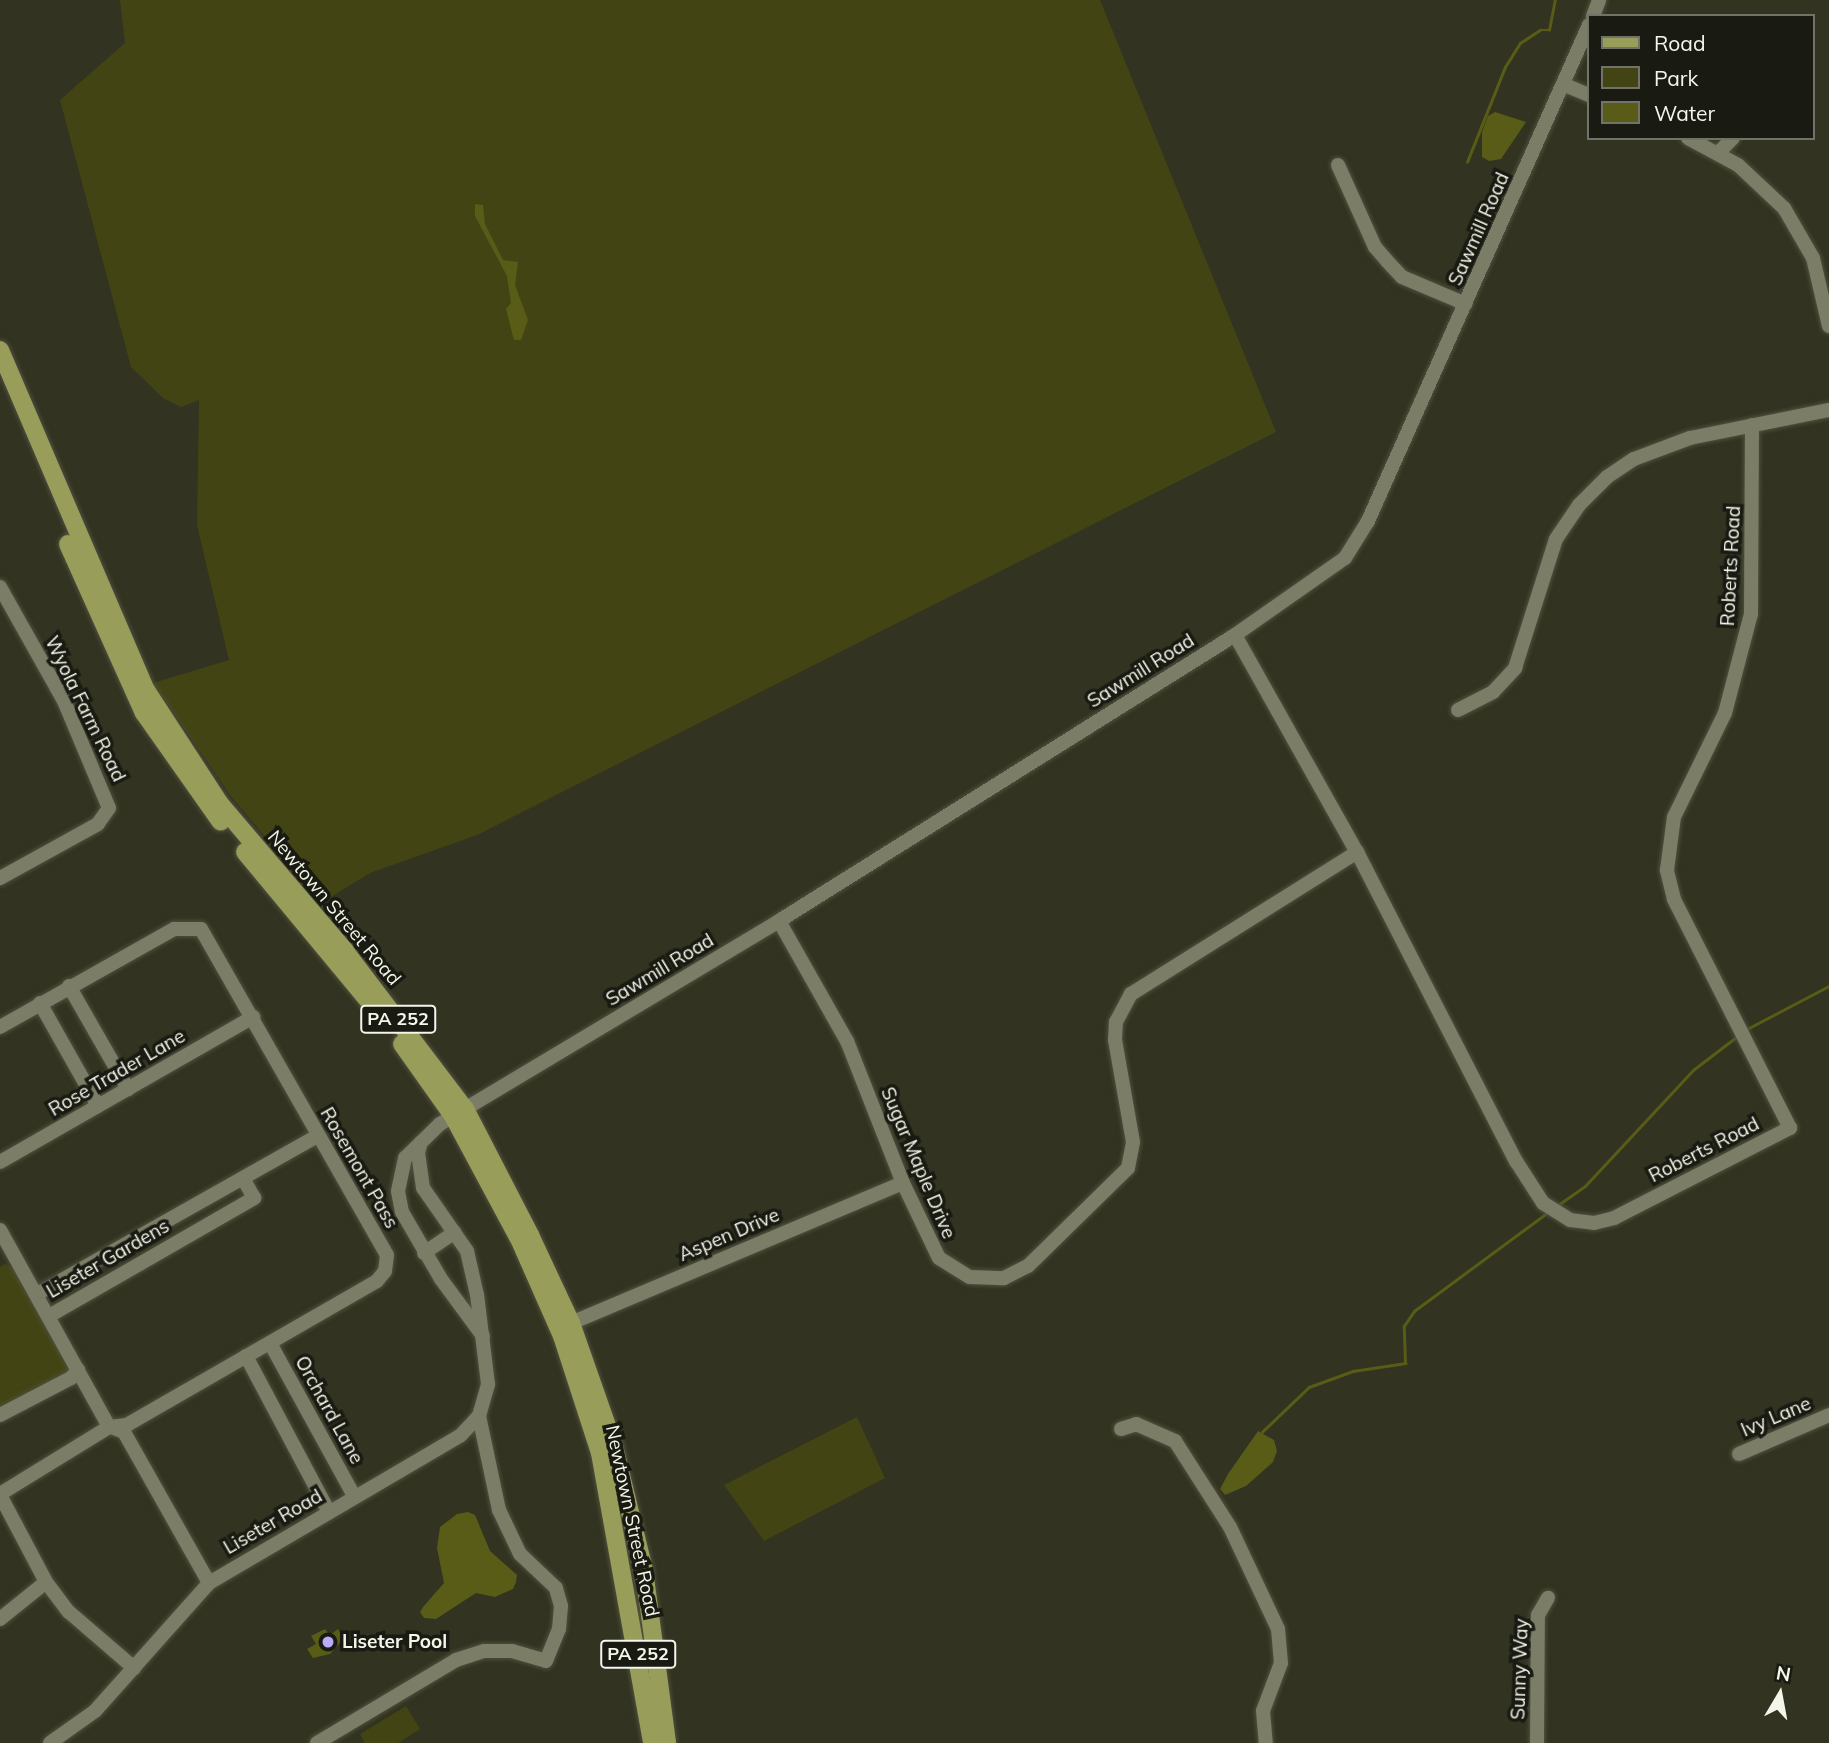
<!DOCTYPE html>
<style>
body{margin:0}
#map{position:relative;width:1829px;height:1743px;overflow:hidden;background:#323320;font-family:Mulish,sans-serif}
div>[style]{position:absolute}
.green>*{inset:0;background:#424513}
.water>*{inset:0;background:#585c17}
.stream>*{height:2.5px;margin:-1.25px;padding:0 1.25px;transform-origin:1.25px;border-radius:1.25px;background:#585c17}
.roads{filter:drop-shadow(0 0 2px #4f503f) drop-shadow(0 0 2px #4f503f)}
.minor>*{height:14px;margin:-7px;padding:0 7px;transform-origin:7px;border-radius:7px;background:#7b7d67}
.major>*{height:18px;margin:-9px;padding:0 9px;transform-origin:9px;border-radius:9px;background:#999d5a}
.dots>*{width:19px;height:19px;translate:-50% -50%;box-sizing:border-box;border:4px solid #191a12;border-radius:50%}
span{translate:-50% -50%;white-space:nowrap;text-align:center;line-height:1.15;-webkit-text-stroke:7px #191a12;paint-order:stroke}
.shield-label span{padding:2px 5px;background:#191a12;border:2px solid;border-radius:5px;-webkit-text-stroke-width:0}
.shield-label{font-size:18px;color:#f5f6ea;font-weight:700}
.street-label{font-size:19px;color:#f5f6ea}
.poi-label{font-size:19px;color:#f5f6ea;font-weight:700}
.left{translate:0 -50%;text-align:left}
.legend{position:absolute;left:1587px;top:14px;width:228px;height:126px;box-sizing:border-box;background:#191a12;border:2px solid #717268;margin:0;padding:9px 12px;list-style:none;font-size:21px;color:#f5f6ea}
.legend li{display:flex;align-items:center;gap:14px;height:35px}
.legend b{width:35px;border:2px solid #717268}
.north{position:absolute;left:1745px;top:1659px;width:70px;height:70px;-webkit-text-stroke:5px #191a12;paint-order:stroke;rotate:10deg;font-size:19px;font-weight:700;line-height:28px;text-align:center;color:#f5f6ea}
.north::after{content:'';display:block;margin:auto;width:24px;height:32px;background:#f5f6ea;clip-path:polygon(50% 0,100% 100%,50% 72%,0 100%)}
</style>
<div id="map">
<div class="green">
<i style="clip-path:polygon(120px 0,1100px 0,1276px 432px,477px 835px,370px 873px,321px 903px,231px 796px,153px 683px,229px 660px,197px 525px,199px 400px,181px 407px,163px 398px,131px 367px,60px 100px,125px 43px)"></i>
<i style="clip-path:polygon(5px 1264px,16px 1269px,69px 1368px,64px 1375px,0 1411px,0 1267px)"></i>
<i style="clip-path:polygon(857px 1417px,885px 1478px,764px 1541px,724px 1485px)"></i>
<i style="clip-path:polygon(406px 1706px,420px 1729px,398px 1743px,365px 1743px,360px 1734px)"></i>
</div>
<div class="water">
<i style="clip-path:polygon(1495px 112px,1526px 122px,1501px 159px,1489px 161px,1482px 157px,1482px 132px,1488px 116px)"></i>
<i style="clip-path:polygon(475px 204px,483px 205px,485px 224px,503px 260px,518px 262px,515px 285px,528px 320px,521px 340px,514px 340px,506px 309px,511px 303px,507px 276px,475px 216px)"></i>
<i style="clip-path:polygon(1258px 1431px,1274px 1440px,1277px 1451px,1273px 1462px,1246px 1486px,1225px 1495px,1220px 1489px,1228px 1474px)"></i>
<i style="clip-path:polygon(468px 1512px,475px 1515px,490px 1551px,517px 1575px,516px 1582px,513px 1589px,495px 1597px,476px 1593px,436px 1619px,424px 1618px,420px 1612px,423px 1607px,444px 1583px,437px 1548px,440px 1527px,457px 1514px)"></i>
<i style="clip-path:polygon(325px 1629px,330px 1635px,338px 1629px,344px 1638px,330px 1654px,313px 1658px,307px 1649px,316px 1644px,311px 1636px)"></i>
</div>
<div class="stream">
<i style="left:1467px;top:162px;width:102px;rotate:-68.2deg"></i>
<i style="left:1505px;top:67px;width:28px;rotate:-58deg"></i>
<i style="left:1520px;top:43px;width:24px;rotate:-33deg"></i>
<i style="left:1540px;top:30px;width:9px"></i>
<i style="left:1549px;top:30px;width:31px;rotate:-79deg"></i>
<i style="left:1747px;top:1029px;width:93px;rotate:-27.7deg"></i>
<i style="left:1558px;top:1205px;width:33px;rotate:-35deg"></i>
<i style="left:1585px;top:1186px;width:158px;rotate:-47deg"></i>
<i style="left:1693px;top:1070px;width:58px;rotate:-37.3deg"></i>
<i style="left:1262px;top:1432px;width:65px;rotate:-43.8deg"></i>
<i style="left:1309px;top:1387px;width:47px;rotate:-20deg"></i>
<i style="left:1353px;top:1371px;width:53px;rotate:-8.7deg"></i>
<i style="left:1405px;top:1363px;width:37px;rotate:-92deg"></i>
<i style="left:1404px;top:1326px;width:18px;rotate:-56deg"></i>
<i style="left:1414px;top:1311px;width:165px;rotate:-36.4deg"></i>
</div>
<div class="roads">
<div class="minor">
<i style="left:1593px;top:16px;width:17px;rotate:-69deg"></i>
<i style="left:1565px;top:85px;width:26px;rotate:23deg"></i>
<i style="left:1688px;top:138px;width:57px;rotate:28.4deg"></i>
<i style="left:1738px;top:165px;width:63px;rotate:43.1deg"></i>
<i style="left:1784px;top:208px;width:58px;rotate:59.9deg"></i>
<i style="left:1813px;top:258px;width:70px;rotate:76.8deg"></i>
<i style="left:1719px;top:152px;width:20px;rotate:-45deg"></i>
<i style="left:1338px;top:165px;width:90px;rotate:65.7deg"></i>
<i style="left:1375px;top:247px;width:18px;rotate:49deg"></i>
<i style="left:1387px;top:261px;width:22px;rotate:47deg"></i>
<i style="left:1402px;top:277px;width:69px;rotate:22.9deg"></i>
<i style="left:0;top:587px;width:131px;rotate:60.7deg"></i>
<i style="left:64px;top:701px;width:116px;rotate:67.2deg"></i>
<i style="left:109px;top:808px;width:19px;rotate:125deg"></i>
<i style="left:98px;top:824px;width:112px;rotate:151.1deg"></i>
<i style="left:1235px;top:635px;width:249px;rotate:60.7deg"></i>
<i style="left:1357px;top:852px;width:348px;rotate:62.8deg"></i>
<i style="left:1516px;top:1161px;width:50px;rotate:57.3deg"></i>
<i style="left:1543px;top:1203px;width:32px;rotate:32deg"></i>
<i style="left:1570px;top:1220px;width:24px;rotate:7deg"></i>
<i style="left:1594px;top:1223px;width:21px;rotate:-14deg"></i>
<i style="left:1614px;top:1218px;width:198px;rotate:-27.1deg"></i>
<i style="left:1790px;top:1128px;width:257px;rotate:-116.9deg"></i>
<i style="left:1674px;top:899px;width:30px;rotate:-104deg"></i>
<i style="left:1667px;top:870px;width:53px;rotate:-82.5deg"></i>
<i style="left:1674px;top:817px;width:116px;rotate:-63.9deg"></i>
<i style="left:1725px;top:713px;width:102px;rotate:-75.3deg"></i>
<i style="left:1751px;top:614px;width:189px;rotate:-89.7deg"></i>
<i style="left:1458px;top:710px;width:39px;rotate:-27deg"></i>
<i style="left:1493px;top:692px;width:33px;rotate:-47deg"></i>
<i style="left:1515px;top:668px;width:135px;rotate:-72.4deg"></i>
<i style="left:1556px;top:539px;width:41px;rotate:-55.9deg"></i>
<i style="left:1579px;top:505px;width:40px;rotate:-45deg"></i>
<i style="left:1607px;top:477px;width:32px;rotate:-34deg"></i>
<i style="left:1634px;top:459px;width:60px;rotate:-20.6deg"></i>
<i style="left:1690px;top:438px;width:142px;rotate:-11.4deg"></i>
<i style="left:779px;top:921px;width:138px;rotate:60.5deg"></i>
<i style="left:847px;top:1041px;width:153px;rotate:68.5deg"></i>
<i style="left:903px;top:1183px;width:83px;rotate:64.4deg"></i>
<i style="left:939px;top:1258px;width:36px;rotate:32deg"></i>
<i style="left:970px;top:1277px;width:34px;rotate:2deg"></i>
<i style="left:1004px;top:1278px;width:27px;rotate:-27deg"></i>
<i style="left:1028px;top:1266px;width:140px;rotate:-44.4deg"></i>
<i style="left:1128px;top:1168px;width:26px;rotate:-79deg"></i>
<i style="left:1133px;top:1142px;width:104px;rotate:-100deg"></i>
<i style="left:1115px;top:1040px;width:18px;rotate:-87deg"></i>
<i style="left:1116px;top:1022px;width:32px;rotate:-62deg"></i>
<i style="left:1131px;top:994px;width:267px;rotate:-32.1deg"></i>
<i style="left:69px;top:986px;width:119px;rotate:60.2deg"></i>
<i style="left:40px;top:1003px;width:118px;rotate:60.6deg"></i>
<i style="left:0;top:1027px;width:200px;rotate:-29.4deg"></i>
<i style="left:174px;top:929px;width:27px"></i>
<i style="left:201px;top:929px;width:375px;rotate:60.3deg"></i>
<i style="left:387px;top:1255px;width:16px;rotate:97deg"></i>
<i style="left:385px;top:1271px;width:13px;rotate:129deg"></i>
<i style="left:377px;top:1281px;width:289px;rotate:150.1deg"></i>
<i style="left:127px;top:1425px;width:18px;rotate:174deg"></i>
<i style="left:0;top:1162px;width:292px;rotate:-29.8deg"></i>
<i style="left:0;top:1230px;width:225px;rotate:61deg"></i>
<i style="left:424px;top:1253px;width:37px;rotate:-34deg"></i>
<i style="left:37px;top:1294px;width:322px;rotate:-29.4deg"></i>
<i style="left:49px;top:1316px;width:237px;rotate:-29.9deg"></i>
<i style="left:254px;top:1198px;width:21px;rotate:-119deg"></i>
<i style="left:571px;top:1323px;width:360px;rotate:-22.9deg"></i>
<i style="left:483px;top:1336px;width:71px;rotate:-126.4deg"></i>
<i style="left:441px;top:1279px;width:78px;rotate:-120.2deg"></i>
<i style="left:402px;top:1212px;width:21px;rotate:-101deg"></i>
<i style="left:398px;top:1191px;width:34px;rotate:-78deg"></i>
<i style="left:405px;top:1158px;width:49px;rotate:-44.2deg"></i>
<i style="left:440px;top:1124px;width:399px;rotate:-30.9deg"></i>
<i style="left:782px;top:919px;width:535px;rotate:-32.08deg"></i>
<i style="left:1235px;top:635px;width:134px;rotate:-35deg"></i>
<i style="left:1345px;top:558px;width:44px;rotate:-58.1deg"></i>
<i style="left:1368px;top:521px;width:543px;rotate:-65.98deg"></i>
<i style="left:270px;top:1343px;width:175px;rotate:61.2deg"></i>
<i style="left:246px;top:1356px;width:177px;rotate:62deg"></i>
<i style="left:0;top:1415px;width:80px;rotate:-27.5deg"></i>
<i style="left:71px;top:1378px;width:11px;rotate:-49deg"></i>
<i style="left:111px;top:1427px;width:14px;rotate:21deg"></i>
<i style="left:124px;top:1432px;width:173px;rotate:60.6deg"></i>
<i style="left:1121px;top:1429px;width:16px;rotate:-18deg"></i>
<i style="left:1136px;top:1424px;width:43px;rotate:23.6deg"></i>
<i style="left:1175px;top:1441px;width:102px;rotate:57.4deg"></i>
<i style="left:1230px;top:1527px;width:113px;rotate:64.8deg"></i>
<i style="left:1278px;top:1629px;width:34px;rotate:85deg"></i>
<i style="left:1281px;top:1663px;width:51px;rotate:110.6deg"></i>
<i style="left:1263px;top:1711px;width:32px;rotate:85deg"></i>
<i style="left:1739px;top:1454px;width:98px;rotate:-23.4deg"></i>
<i style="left:0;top:1494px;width:128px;rotate:-31.6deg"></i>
<i style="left:0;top:1495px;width:98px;rotate:62.1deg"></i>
<i style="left:46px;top:1582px;width:38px;rotate:53deg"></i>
<i style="left:69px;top:1612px;width:86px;rotate:40.7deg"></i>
<i style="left:0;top:1619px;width:59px;rotate:-38.8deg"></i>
<i style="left:50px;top:1743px;width:55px;rotate:-35.4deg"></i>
<i style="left:95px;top:1711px;width:171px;rotate:-48.3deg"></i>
<i style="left:209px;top:1583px;width:292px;rotate:-30.4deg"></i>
<i style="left:461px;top:1435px;width:26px;rotate:-47deg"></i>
<i style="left:479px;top:1416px;width:33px;rotate:-74deg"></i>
<i style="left:488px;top:1384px;width:90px;rotate:-97deg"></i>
<i style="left:477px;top:1295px;width:45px;rotate:-102.8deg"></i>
<i style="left:467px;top:1251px;width:77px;rotate:-124.9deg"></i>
<i style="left:423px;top:1188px;width:35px;rotate:-98deg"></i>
<i style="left:418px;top:1153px;width:11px;rotate:-75deg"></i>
<i style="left:317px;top:1743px;width:162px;rotate:-30.8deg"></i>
<i style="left:456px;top:1660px;width:29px;rotate:-18deg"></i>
<i style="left:484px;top:1651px;width:28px"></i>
<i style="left:512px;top:1651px;width:35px;rotate:16deg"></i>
<i style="left:546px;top:1661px;width:35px;rotate:-68deg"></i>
<i style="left:559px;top:1629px;width:23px;rotate:-85deg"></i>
<i style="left:561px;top:1606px;width:19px;rotate:-106deg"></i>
<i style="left:556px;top:1588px;width:50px;rotate:-136.6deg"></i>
<i style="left:520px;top:1554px;width:49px;rotate:-115.5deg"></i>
<i style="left:499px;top:1510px;width:96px;rotate:-102deg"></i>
<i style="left:1537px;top:1743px;width:128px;rotate:-89.6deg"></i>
<i style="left:1538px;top:1615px;width:20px;rotate:-60deg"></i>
</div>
<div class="major">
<i style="left:0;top:350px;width:370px;rotate:66.8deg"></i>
<i style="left:146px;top:690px;width:136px;rotate:57deg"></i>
<i style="left:220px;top:804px;width:193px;rotate:49.6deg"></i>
<i style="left:345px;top:951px;width:198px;rotate:52.8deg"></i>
<i style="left:465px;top:1109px;width:142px;rotate:62.7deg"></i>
<i style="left:530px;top:1235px;width:97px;rotate:65deg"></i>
<i style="left:571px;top:1323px;width:130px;rotate:70.7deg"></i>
<i style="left:614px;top:1446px;width:128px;rotate:76.4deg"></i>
<i style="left:644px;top:1570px;width:175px;rotate:82.4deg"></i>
<i style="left:68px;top:544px;width:185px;rotate:65.8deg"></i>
<i style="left:144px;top:713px;width:133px;rotate:54.8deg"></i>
<i style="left:245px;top:852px;width:192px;rotate:50.3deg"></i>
<i style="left:402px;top:1044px;width:88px;rotate:54.7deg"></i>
<i style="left:453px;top:1116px;width:144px;rotate:61.8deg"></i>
<i style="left:521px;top:1243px;width:102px;rotate:66.2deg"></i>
<i style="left:562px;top:1336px;width:123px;rotate:72deg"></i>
<i style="left:600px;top:1453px;width:295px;rotate:79.8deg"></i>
</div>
</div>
<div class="dots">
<i style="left:328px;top:1642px;background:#b9abf7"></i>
</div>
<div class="shield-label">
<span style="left:398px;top:1019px">PA 252</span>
<span style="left:638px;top:1654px">PA 252</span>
</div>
<div class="street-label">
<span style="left:1479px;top:229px;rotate:-66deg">Sawmill Road</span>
<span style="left:1731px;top:566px;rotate:-87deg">Roberts Road</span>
<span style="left:1141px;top:671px;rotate:-32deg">Sawmill Road</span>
<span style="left:85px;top:709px;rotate:64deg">Wyola Farm Road</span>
<span style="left:334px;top:908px;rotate:50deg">Newtown Street Road</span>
<span style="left:660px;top:970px;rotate:-31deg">Sawmill Road</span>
<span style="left:117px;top:1073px;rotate:-30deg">Rose Trader Lane</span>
<span style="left:1704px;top:1150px;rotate:-27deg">Roberts Road</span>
<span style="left:918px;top:1163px;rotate:67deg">Sugar Maple Drive</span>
<span style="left:359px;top:1168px;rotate:60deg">Rosemont Pass</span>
<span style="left:729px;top:1235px;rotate:-23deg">Aspen Drive</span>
<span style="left:108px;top:1259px;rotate:-30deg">Liseter Gardens</span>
<span style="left:329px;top:1410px;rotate:61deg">Orchard Lane</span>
<span style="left:1776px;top:1417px;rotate:-23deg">Ivy Lane</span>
<span style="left:632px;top:1521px;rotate:78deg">Newtown Street Road</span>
<span style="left:273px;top:1522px;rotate:-30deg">Liseter Road</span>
<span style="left:1520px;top:1669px;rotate:-88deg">Sunny Way</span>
</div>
<div class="poi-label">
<span class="left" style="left:342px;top:1642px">Liseter Pool</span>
</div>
<ul class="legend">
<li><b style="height:9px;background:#999d5a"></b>Road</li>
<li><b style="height:19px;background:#424513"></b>Park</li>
<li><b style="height:19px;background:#585c17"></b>Water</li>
</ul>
<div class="north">N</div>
</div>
